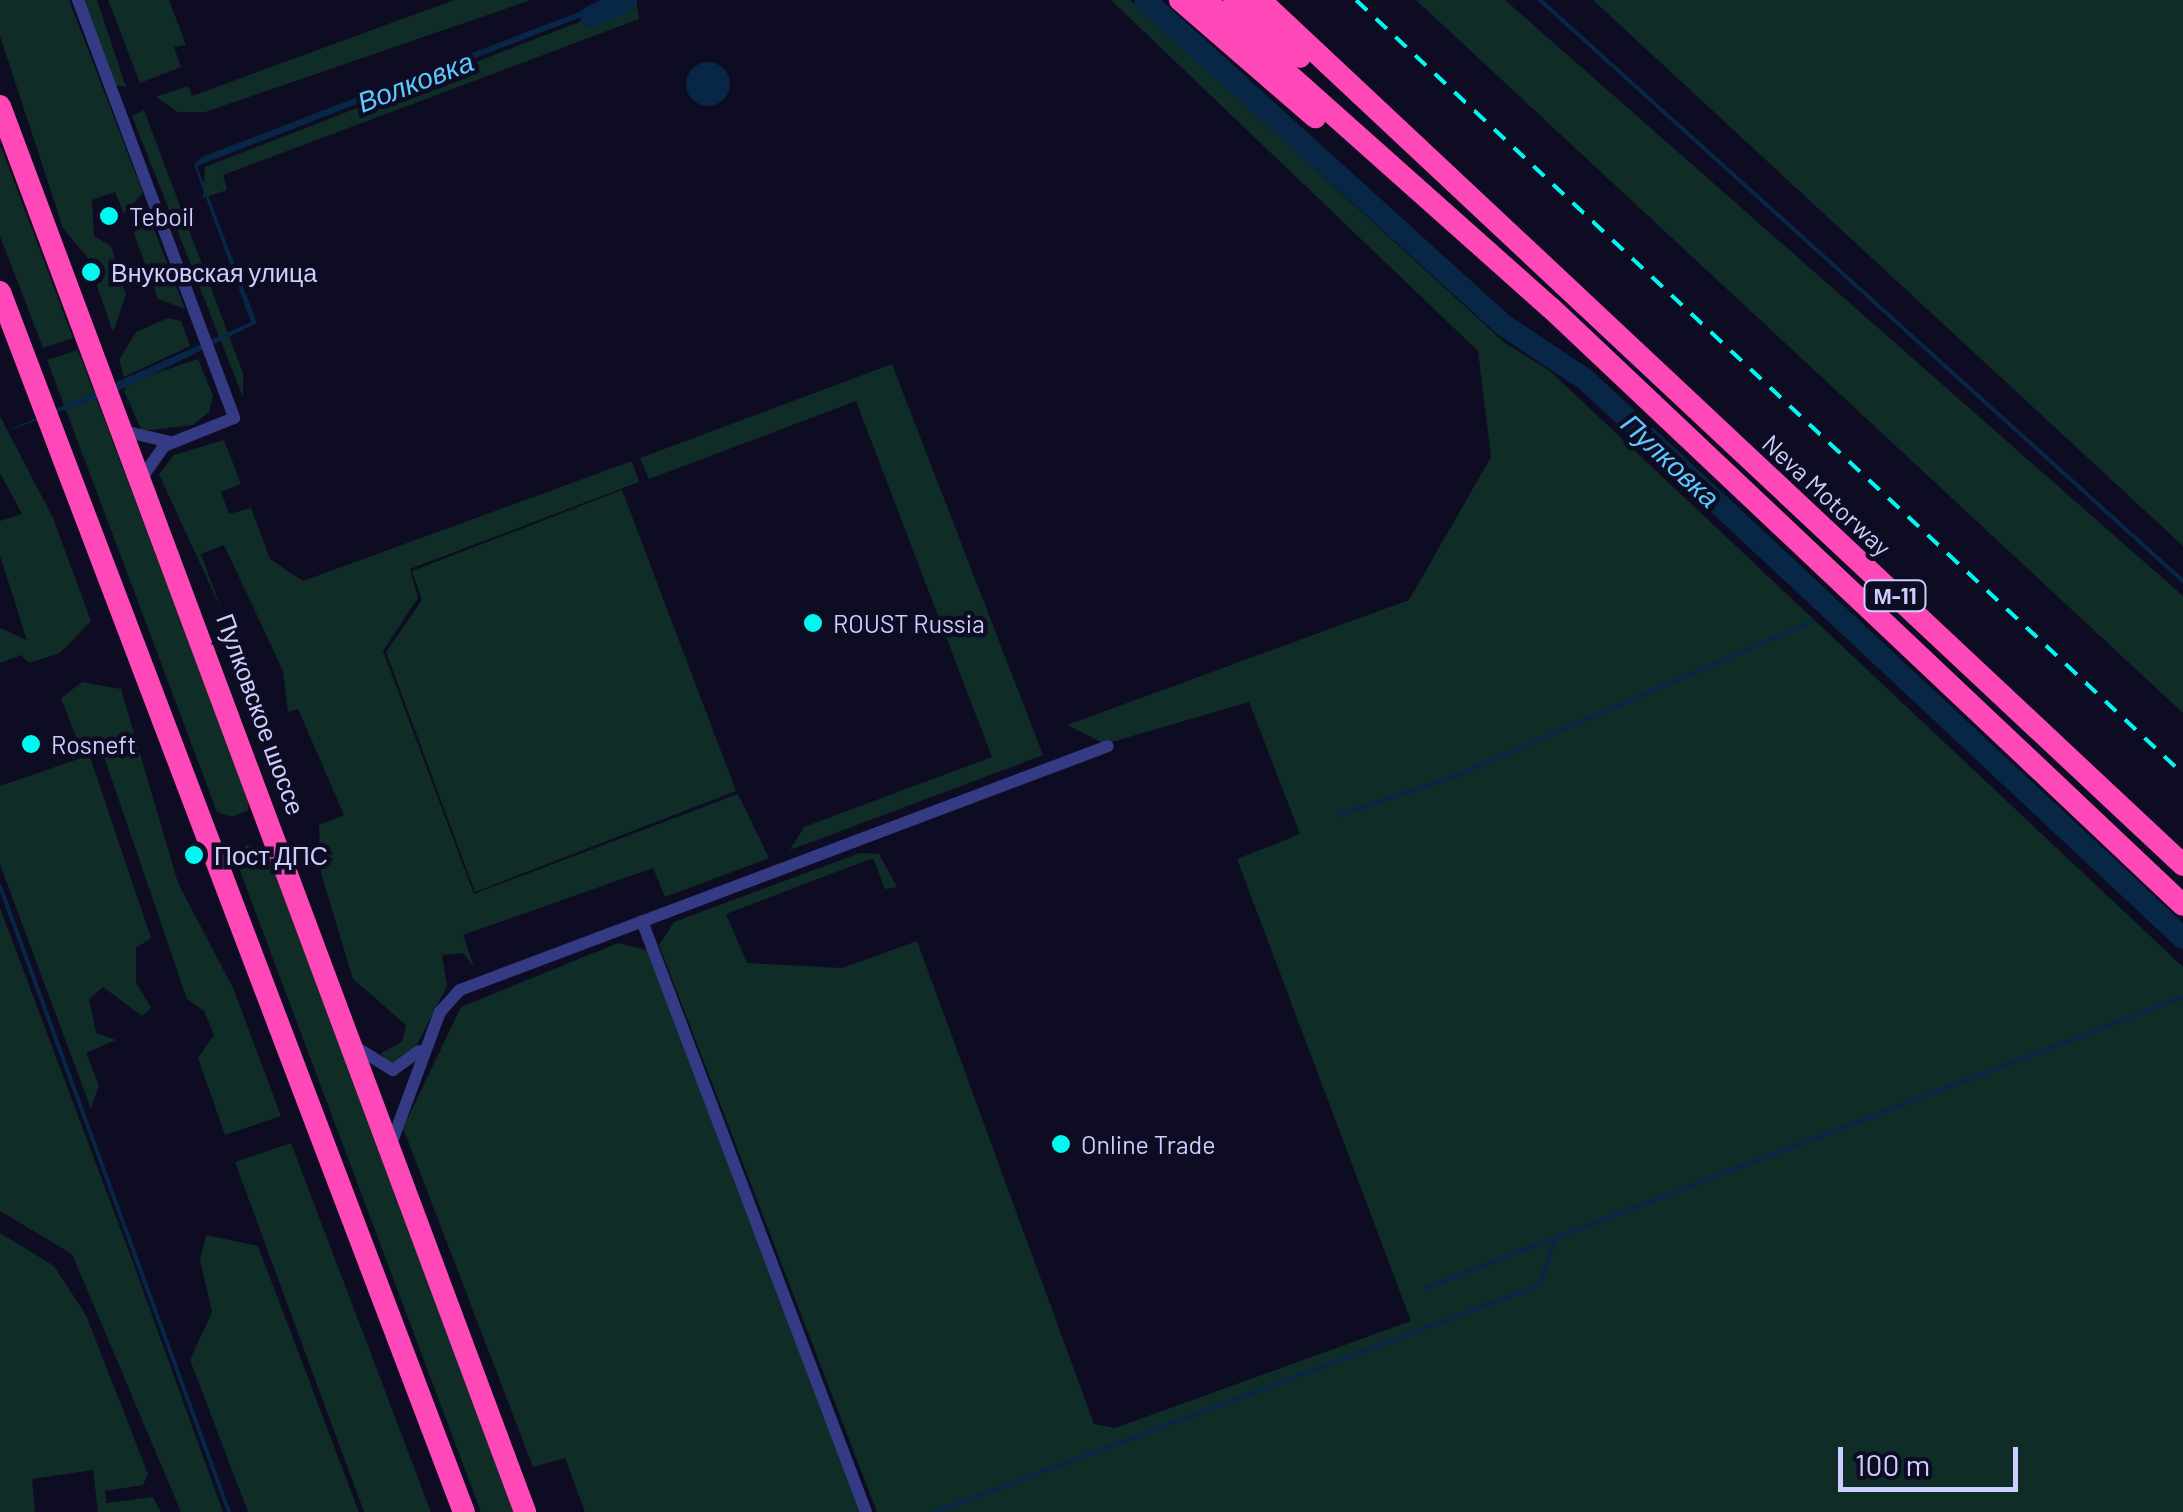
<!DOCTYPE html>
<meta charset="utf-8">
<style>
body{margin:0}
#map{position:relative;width:2183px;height:1512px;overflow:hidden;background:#0d0c22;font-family:Barlow,sans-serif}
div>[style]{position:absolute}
.green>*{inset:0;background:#0f2c27}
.water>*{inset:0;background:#082645}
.round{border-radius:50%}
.stream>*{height:4px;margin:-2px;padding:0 2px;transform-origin:2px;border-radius:2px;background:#082645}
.river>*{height:22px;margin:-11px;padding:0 11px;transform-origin:11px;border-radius:11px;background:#082645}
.street>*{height:12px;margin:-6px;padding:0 6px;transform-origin:6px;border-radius:6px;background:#343b84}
.highway>*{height:22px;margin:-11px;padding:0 11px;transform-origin:11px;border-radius:11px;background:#ff48b7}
.rail>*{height:4px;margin-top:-2px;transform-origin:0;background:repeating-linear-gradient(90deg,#00f8f1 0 15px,transparent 0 27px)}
.dots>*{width:28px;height:28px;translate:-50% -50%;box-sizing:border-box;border:5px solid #0d0c22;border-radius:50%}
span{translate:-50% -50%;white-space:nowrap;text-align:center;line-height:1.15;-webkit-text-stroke:9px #0d0c22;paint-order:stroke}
.shield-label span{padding:2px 8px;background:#0d0c22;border:2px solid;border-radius:8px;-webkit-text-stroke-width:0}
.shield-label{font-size:22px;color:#cdceff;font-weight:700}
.poi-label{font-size:25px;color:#cdceff}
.left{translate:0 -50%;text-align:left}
.street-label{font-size:25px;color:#cdceff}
.water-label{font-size:28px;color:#5bc8ff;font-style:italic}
.scale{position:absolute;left:1838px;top:1447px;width:180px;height:45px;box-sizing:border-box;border:5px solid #cdceff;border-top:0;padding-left:12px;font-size:30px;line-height:35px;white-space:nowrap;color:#cdceff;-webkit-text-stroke:8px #0d0c22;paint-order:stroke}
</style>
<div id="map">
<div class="green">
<i style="clip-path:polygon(0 0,69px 0,143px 193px,124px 214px,115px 192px,92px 200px,94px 236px,111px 246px,126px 295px,113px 332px,87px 257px,63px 228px,0 36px)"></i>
<i style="clip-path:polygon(84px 0,97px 0,126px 87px,116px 85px)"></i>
<i style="clip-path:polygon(108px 0,169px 0,186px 45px,174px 47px,181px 67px,140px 83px)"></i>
<i style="clip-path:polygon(454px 0,531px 0,205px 112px,178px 112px,156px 97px,188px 86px,192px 96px)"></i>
<i style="clip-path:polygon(636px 0,639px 19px,223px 175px,227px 190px,203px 198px,205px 167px)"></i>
<i style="clip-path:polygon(1111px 0,1130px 0,1505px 343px,1550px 371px,2183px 967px,2183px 1512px,877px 1512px,659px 945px,674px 922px,860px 853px,879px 854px,897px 887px,885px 889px,873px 858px,726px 914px,747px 963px,842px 968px,917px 941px,1094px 1424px,1115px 1428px,1411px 1321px,1237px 859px,1300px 834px,1249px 702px,1105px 744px,1067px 725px,1409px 600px,1491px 457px,1478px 351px)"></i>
<i style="clip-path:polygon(1416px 0,1505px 0,2183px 596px,2183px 713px)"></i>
<i style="clip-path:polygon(1593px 0,2183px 0,2183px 546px)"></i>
<i style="clip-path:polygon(144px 110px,243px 373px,243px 397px,132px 116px)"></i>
<i style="clip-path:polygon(0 144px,73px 338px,43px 348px,0 236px)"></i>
<i style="clip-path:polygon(140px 222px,154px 229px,185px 309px,158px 299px,134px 234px)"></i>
<i style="clip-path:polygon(168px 318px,181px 321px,190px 346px,124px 377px,119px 360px,136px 332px)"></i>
<i style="clip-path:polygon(78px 350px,248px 798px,248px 810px,232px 817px,217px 812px,47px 360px)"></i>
<i style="clip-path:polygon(198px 359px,213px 396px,209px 412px,193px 425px,142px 431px,124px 391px,130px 382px)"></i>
<i style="clip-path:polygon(892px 364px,1043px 755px,790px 850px,804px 827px,992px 757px,856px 401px,649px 479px,640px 458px)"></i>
<i style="clip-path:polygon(0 416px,53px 518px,91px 621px,60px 653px,29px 663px,21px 655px,0 663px,0 628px,27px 640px,0 556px,0 521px,22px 514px,0 473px)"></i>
<i style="clip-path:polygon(224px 440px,241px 484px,221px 492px,229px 514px,251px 508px,270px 559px,303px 581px,632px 461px,639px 482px,410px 569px,418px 598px,383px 651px,474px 894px,738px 794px,769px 858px,665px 897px,653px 868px,463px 935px,474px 967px,463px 953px,442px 955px,447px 986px,417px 1045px,408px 1060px,386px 1064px,381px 1053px,402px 1042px,406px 1025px,353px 979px,321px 873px,319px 825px,344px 815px,298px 709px,288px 712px,283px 671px,224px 545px,201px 554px,222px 611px,159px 474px,174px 455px)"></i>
<i style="clip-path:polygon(622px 490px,736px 791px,475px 892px,386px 652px,422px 600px,412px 571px)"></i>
<i style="clip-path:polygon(82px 682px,121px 689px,178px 883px,234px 990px,281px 1116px,225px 1135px,198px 1058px,214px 1035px,204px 1011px,187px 999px,101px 748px,89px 754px,151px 938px,136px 948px,136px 982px,151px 1008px,142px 1016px,103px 987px,89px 999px,96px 1033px,116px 1040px,86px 1053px,99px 1085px,91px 1109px,0 864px,0 786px,84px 757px,61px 698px)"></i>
<i style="clip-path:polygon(246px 845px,267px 851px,514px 1512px,481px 1512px,237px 863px)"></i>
<i style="clip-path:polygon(0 908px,130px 1254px,223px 1512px,181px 1512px,72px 1254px,0 1211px)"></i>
<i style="clip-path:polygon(618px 943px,647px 950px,861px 1512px,585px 1512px,565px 1458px,533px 1467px,403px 1128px,461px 1007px)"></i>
<i style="clip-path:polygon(291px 1143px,431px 1512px,364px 1512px,235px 1162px)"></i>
<i style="clip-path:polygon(0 1233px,54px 1266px,86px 1315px,148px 1474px,143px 1485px,105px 1491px,106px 1503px,153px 1497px,161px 1512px,98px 1512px,93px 1470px,32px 1479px,35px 1512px,0 1512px)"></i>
<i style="clip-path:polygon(206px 1235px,258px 1246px,359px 1512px,248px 1512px,190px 1360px,212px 1312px,200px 1260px)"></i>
</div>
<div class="water">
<i style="clip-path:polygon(610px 0,625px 0,197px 166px,257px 323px,127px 387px,0 434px,251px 322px,194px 165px,202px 157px)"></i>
<i class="round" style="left:686px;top:62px;width:44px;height:44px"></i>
</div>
<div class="stream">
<i style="left:1540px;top:0;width:867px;rotate:42.1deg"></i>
<i style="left:1339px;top:815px;width:129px;rotate:-18.6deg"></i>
<i style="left:1461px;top:774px;width:382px;rotate:-23.5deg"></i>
<i style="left:0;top:886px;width:667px;rotate:69.91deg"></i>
<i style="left:1425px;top:1288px;width:812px;rotate:-21deg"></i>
<i style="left:935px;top:1512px;width:646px;rotate:-20.57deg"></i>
<i style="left:1540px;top:1285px;width:44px;rotate:-71.6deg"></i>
</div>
<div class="river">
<i style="left:1145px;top:0;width:486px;rotate:42.2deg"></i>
<i style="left:1505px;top:326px;width:97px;rotate:33.7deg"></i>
<i style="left:1586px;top:380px;width:817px;rotate:43.07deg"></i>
<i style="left:591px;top:17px;width:39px;rotate:-26deg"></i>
</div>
<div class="street">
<i style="left:78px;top:0;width:446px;rotate:69.5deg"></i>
<i style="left:234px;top:418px;width:75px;rotate:158.2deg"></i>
<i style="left:164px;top:446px;width:40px;rotate:124.9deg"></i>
<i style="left:123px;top:431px;width:48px;rotate:13.2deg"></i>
<i style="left:642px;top:921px;width:632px;rotate:69.24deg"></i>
<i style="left:359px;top:1049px;width:40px;rotate:32deg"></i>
<i style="left:393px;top:1070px;width:32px;rotate:-36deg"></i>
<i style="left:390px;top:1147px;width:144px;rotate:-69.7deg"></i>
<i style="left:440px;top:1012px;width:30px;rotate:-48deg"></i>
<i style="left:460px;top:990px;width:692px;rotate:-20.63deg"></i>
</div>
<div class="highway">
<i style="left:1180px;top:0;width:179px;rotate:40.9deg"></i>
<i style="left:1205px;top:0;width:463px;rotate:41.7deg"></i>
<i style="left:1551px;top:308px;width:869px;rotate:43.37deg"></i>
<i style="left:1234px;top:0;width:87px;rotate:40.8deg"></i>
<i style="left:1260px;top:0;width:1265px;rotate:43.14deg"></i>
<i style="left:0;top:106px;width:1501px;rotate:69.52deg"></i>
<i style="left:0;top:292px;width:1305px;rotate:69.18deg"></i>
</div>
<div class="rail">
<i style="left:1356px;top:0;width:1133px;rotate:43.1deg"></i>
</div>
<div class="dots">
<i style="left:109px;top:216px;background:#00f8f1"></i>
<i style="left:91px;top:272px;background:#00f8f1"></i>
<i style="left:813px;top:623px;background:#00f8f1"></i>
<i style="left:31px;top:744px;background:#00f8f1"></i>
<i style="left:194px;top:855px;background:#00f8f1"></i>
<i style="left:1061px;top:1144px;background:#00f8f1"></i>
</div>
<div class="shield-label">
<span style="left:1895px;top:596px">М-11</span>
</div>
<div class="poi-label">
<span class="left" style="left:129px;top:216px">Teboil</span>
<span class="left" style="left:111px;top:272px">Внуковская улица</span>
<span class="left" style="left:833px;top:623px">ROUST Russia</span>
<span class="left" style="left:51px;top:744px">Rosneft</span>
<span class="left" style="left:214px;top:855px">Пост ДПС</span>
<span class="left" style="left:1081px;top:1144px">Online Trade</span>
</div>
<div class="street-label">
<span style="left:1827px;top:495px;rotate:43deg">Neva Motorway</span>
<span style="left:261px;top:714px;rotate:70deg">Пулковское шоссе</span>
</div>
<div class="water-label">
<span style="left:415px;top:81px;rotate:-21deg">Волковка</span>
<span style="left:1671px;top:460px;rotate:43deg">Пулковка</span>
</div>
<div class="scale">100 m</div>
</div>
